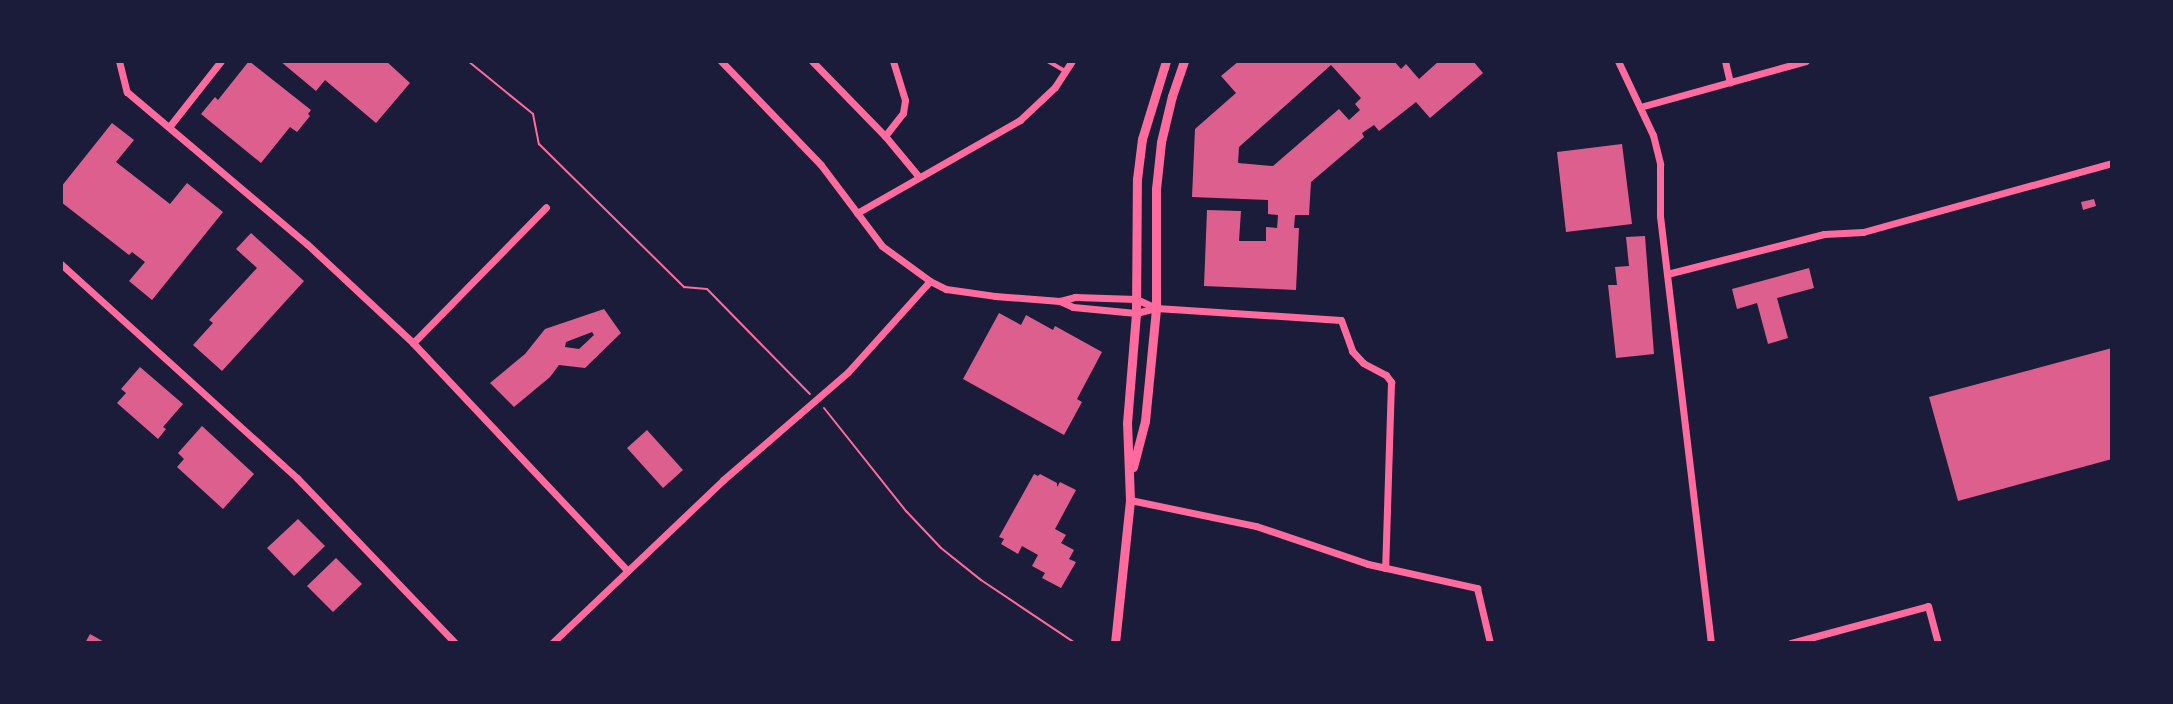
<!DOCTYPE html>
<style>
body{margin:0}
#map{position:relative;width:2173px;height:704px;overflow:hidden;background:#1b1b3a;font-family:"Space Grotesk",sans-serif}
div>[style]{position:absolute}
.building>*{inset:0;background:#dd5f8e}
.path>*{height:2px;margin:-1px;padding:0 1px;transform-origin:1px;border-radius:1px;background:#ff6b9d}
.service>*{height:3.5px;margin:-1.75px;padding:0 1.75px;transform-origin:1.75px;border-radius:1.75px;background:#ff6b9d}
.minor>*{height:7px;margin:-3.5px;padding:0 3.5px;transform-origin:3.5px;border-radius:3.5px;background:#ff6b9d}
.tertiary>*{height:9px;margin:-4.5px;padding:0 4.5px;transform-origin:4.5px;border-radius:4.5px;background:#ff6b9d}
span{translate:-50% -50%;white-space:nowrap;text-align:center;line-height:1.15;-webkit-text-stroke:7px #1b1b3a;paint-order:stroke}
.frame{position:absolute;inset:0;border:63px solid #1b1b3a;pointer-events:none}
</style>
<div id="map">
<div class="building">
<i style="clip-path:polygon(249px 61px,311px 110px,308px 114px,310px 116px,297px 132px,290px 127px,261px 163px,201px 114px,215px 97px,218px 100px)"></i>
<i style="clip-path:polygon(280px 61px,386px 61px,410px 83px,376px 123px,325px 80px,316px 91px)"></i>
<i style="clip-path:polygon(evenodd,1239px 61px,1394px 61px,1401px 69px,1406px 64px,1419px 79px,1439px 61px,1473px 61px,1483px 73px,1430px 118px,1416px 102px,1379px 131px,1374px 125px,1362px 133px,1364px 137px,1311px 182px,1309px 215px,1295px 215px,1294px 228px,1299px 228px,1296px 290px,1204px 286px,1207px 210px,1241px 211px,1239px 241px,1266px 241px,1266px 227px,1277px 228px,1278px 215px,1268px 214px,1268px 200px,1192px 197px,1195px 129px,1236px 93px,1221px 76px,1239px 61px,1331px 65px,1361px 98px,1355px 104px,1360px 110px,1349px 120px,1339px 109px,1273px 166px,1238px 163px,1239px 147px,1331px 65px)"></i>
<i style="clip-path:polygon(112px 123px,134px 140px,116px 162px,170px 204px,187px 183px,223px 212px,152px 300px,129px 281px,145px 262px,132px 252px,129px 255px,61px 202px,61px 187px)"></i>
<i style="clip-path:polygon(1622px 144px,1632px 224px,1566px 232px,1557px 152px)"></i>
<i style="clip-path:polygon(2094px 199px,2096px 206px,2083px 210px,2081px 202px)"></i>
<i style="clip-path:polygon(251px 233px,304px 281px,222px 371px,193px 345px,213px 323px,209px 320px,257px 268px,236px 249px)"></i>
<i style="clip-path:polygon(1645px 236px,1654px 354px,1616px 358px,1608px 285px,1617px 285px,1615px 267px,1629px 266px,1626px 237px)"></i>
<i style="clip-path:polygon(1809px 268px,1814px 288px,1777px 298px,1788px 338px,1768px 344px,1757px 303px,1737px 309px,1732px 289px)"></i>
<i style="clip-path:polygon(evenodd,604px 309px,621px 333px,585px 368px,559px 365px,550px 377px,514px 407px,490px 383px,525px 354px,545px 329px,604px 309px,592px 332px,594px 335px,579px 349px,565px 347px,566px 342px,592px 332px)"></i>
<i style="clip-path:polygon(999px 313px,1021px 325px,1026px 315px,1053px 330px,1055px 326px,1102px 352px,1077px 399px,1082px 402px,1064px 435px,963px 379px)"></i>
<i style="clip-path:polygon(2112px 348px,2112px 459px,1958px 501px,1929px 397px)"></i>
<i style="clip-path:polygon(140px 367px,183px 404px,163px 427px,166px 429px,158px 439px,117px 403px,126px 393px,121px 389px)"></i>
<i style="clip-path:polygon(202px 426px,254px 474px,223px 509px,177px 467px,184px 459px,178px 453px)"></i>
<i style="clip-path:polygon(647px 430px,683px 470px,663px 488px,627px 448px)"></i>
<i style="clip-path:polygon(1034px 474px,1038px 476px,1040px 474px,1057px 483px,1057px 487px,1060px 482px,1076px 490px,1055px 529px,1066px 535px,1061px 543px,1074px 550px,1069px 559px,1076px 562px,1061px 588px,1042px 578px,1045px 573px,1032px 566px,1038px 555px,1022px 546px,1018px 554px,1001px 544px,1004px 539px,999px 537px)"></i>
<i style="clip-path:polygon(298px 519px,325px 546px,294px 576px,267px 548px)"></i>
<i style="clip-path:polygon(336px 558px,362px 584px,333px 612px,307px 586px)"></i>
<i style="clip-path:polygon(90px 634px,106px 643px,85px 643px)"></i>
</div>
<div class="path">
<i style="left:468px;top:61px;width:84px;rotate:39.2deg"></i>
<i style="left:533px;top:114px;width:31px;rotate:79deg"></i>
<i style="left:539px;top:144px;width:204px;rotate:44.6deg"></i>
<i style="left:684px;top:287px;width:23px;rotate:5deg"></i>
<i style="left:707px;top:289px;width:147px;rotate:45.6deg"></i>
<i style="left:824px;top:408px;width:132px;rotate:51.5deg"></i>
<i style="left:906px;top:511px;width:51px;rotate:46.6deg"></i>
<i style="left:941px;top:548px;width:51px;rotate:38.7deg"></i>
<i style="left:981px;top:580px;width:113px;rotate:33.8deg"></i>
</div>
<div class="service">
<i style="left:1048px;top:61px;width:20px;rotate:30deg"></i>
</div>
<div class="minor">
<i style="left:119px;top:61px;width:32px;rotate:76deg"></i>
<i style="left:127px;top:92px;width:236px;rotate:40.2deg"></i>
<i style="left:307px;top:244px;width:145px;rotate:43deg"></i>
<i style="left:413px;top:343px;width:313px;rotate:46.7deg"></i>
<i style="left:721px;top:61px;width:144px;rotate:46.1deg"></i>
<i style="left:821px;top:165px;width:101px;rotate:53deg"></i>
<i style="left:882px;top:246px;width:59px;rotate:36.1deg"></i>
<i style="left:930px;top:281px;width:18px;rotate:27deg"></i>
<i style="left:946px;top:289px;width:49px;rotate:8.1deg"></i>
<i style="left:995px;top:296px;width:65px;rotate:4.4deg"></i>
<i style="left:1060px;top:301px;width:16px;rotate:-15deg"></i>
<i style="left:1075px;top:297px;width:61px;rotate:1.9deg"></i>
<i style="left:1136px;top:299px;width:22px;rotate:24deg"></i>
<i style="left:812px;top:61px;width:105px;rotate:45.8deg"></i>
<i style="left:885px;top:136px;width:29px;rotate:-52deg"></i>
<i style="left:903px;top:113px;width:13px;rotate:-81deg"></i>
<i style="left:905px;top:100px;width:41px;rotate:-107.1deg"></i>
<i style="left:1618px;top:61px;width:82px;rotate:64.7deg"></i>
<i style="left:1653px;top:135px;width:30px;rotate:76deg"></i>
<i style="left:1660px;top:164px;width:52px;rotate:90deg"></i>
<i style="left:1660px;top:216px;width:430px;rotate:83.2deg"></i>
<i style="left:1725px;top:61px;width:22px;rotate:77deg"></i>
<i style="left:1640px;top:107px;width:172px;rotate:-15.5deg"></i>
<i style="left:169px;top:127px;width:84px;rotate:-51.8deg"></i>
<i style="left:885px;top:136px;width:53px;rotate:50.3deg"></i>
<i style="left:857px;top:213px;width:188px;rotate:-29.7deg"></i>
<i style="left:1020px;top:120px;width:48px;rotate:-43.3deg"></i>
<i style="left:1055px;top:87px;width:31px;rotate:-57deg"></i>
<i style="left:61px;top:264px;width:319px;rotate:42.2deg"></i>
<i style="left:297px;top:478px;width:228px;rotate:46.2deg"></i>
<i style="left:1667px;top:274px;width:162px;rotate:-14.3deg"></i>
<i style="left:1824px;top:234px;width:39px;rotate:-3deg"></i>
<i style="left:1863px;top:232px;width:258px;rotate:-15.5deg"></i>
<i style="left:1060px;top:301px;width:14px;rotate:25deg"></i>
<i style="left:1073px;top:307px;width:63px;rotate:5.4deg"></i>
<i style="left:1136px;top:313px;width:21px;rotate:-14deg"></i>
<i style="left:1156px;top:308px;width:185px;rotate:3.7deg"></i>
<i style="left:1341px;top:320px;width:33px;rotate:70deg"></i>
<i style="left:1352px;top:351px;width:16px;rotate:47deg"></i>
<i style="left:1363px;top:363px;width:26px;rotate:28deg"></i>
<i style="left:1386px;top:375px;width:9px;rotate:54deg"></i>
<i style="left:1391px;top:382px;width:186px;rotate:91.8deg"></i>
<i style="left:413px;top:343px;width:190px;rotate:-45.6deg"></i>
<i style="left:1130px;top:500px;width:129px;rotate:11.7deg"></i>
<i style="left:1256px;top:526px;width:118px;rotate:18.7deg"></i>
<i style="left:1368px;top:564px;width:112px;rotate:12.4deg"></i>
<i style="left:1477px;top:588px;width:57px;rotate:76.7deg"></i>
<i style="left:552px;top:643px;width:236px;rotate:-43.6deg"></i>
<i style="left:723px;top:480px;width:165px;rotate:-40.8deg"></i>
<i style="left:848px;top:372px;width:122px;rotate:-48deg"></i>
<i style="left:1791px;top:643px;width:142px;rotate:-15.1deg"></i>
<i style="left:1928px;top:606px;width:38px;rotate:75deg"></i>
</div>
<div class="tertiary">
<i style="left:1133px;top:467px;width:48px;rotate:-75.4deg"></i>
<i style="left:1145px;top:421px;width:114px;rotate:-84.4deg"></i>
<i style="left:1156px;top:308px;width:119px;rotate:-90deg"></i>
<i style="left:1156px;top:189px;width:47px;rotate:-83.9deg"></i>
<i style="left:1161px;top:142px;width:47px;rotate:-76.6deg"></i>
<i style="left:1172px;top:96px;width:37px;rotate:-71deg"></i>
<i style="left:1115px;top:643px;width:144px;rotate:-84deg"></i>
<i style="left:1130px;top:500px;width:77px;rotate:-92.2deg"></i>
<i style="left:1127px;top:423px;width:110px;rotate:-85.3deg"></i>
<i style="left:1136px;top:313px;width:134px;rotate:-89.6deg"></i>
<i style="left:1137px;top:179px;width:40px;rotate:-82.9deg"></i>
<i style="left:1142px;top:139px;width:82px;rotate:-72.9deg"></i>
</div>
<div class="frame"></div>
</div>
